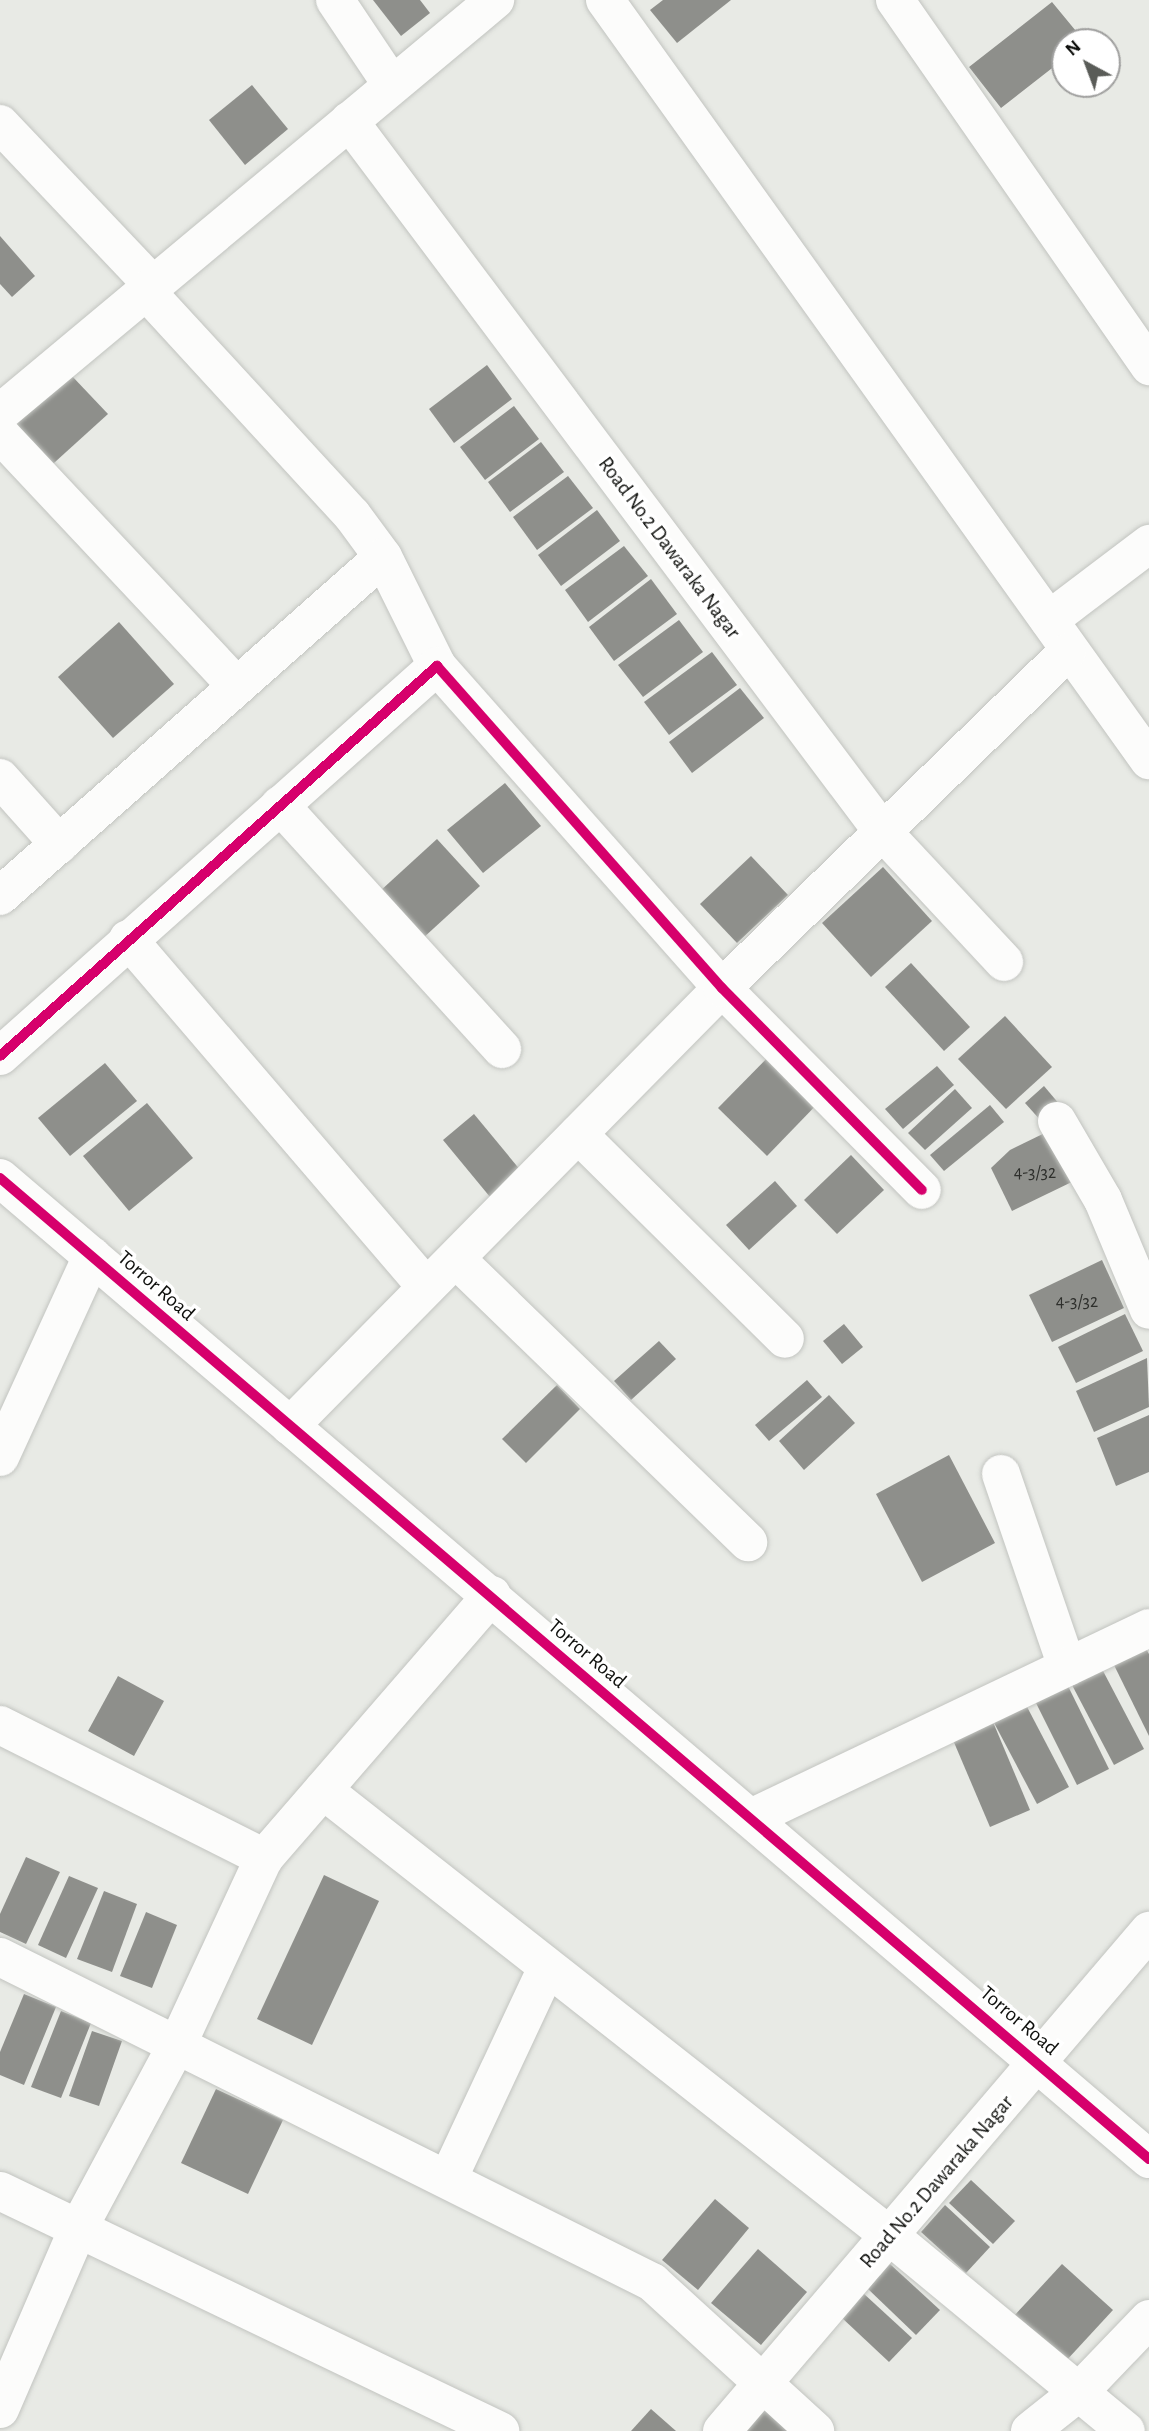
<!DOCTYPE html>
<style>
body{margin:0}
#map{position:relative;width:1149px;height:2431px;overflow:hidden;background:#e8eae5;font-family:"Alegreya Sans",sans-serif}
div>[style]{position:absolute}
.building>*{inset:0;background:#8e8f8b}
.roads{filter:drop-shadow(0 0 2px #c2c4c0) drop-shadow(0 0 2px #c2c4c0)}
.street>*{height:38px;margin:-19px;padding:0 19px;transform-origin:19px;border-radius:19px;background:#fcfcfb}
.secondary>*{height:38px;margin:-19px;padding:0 19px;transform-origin:19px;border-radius:19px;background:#fcfcfb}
.cycleway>*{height:10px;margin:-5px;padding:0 5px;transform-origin:5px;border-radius:5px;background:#d6006c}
span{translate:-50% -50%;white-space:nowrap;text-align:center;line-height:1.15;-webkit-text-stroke:7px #fff;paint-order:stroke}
.number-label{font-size:18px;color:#2e2f2c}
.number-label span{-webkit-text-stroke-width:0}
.street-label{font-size:21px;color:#0e0f0c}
.north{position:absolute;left:1051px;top:28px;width:70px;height:70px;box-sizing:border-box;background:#fff;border:2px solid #9f9f9e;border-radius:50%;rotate:319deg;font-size:19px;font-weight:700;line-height:28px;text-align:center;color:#0e0f0c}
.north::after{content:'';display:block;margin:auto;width:24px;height:32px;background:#5a5c58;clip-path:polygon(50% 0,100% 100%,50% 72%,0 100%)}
</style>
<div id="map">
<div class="building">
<i style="clip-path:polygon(373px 0,420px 0,430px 13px,401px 36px)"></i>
<i style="clip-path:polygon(663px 0,731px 0,677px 43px,650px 10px)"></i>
<i style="clip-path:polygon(1052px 2px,1085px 42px,1065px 42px,1065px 58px,1001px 108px,969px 67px)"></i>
<i style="clip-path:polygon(252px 85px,288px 129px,245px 165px,209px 120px)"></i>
<i style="clip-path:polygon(0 236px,35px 276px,12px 297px,0 284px)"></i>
<i style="clip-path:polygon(487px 365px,512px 399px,454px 443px,429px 409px)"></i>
<i style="clip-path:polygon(71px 375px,108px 414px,44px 472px,8px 432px)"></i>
<i style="clip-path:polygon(514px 406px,539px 439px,485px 480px,460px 447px)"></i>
<i style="clip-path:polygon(541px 442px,564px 472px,510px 512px,488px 482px)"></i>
<i style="clip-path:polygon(568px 476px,593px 508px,537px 550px,513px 517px)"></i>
<i style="clip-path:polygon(597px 510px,620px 541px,561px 586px,538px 555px)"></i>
<i style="clip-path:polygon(624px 546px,648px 576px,588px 622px,565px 590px)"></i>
<i style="clip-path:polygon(651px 579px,677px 614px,614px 661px,589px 627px)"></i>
<i style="clip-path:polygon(679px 620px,703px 652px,643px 697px,618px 665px)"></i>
<i style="clip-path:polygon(119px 622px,174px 684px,113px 738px,58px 677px)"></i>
<i style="clip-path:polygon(712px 652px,737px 685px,669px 735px,644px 702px)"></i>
<i style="clip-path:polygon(740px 688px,764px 718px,692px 773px,669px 742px)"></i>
<i style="clip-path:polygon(505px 783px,541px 826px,483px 873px,447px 830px)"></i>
<i style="clip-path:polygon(437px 839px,480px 886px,422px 939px,379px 892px)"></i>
<i style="clip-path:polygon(751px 856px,788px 895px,737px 943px,700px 904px)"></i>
<i style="clip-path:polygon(883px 867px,932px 921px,871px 977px,822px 923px)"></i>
<i style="clip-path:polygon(911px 963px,970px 1027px,944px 1051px,885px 987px)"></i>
<i style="clip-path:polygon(1005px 1016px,1052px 1067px,1006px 1109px,958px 1059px)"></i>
<i style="clip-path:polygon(777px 1048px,825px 1096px,767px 1156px,718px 1108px)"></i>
<i style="clip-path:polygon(105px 1063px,137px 1101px,70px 1156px,38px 1118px)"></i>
<i style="clip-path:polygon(937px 1066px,954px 1085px,903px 1129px,885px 1109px)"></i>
<i style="clip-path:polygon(1044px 1086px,1060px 1105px,1042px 1122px,1025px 1103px)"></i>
<i style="clip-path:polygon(955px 1089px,972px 1108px,925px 1150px,908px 1133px)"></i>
<i style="clip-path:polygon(147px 1103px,193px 1158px,129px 1211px,83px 1156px)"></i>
<i style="clip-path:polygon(990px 1105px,1004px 1122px,944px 1171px,930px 1155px)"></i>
<i style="clip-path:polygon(474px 1114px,526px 1177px,495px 1203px,443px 1140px)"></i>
<i style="clip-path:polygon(1055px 1128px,1080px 1178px,1012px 1211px,991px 1168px,1010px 1150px)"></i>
<i style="clip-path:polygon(851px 1155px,884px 1190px,837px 1234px,804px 1200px)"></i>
<i style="clip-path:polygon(775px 1181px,797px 1206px,749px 1250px,726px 1225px)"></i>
<i style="clip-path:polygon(1102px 1260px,1124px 1308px,1052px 1342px,1029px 1295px)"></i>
<i style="clip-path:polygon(1125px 1314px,1143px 1351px,1076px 1383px,1058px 1347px)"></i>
<i style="clip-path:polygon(844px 1324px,863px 1347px,842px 1364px,823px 1341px)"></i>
<i style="clip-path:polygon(659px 1341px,676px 1359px,631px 1400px,614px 1381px)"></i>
<i style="clip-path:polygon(1147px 1358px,1149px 1407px,1094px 1432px,1076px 1391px)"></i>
<i style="clip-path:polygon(807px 1380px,822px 1397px,769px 1441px,755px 1425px)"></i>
<i style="clip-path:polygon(557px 1385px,580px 1409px,526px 1463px,502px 1439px)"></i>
<i style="clip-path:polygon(829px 1395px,855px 1423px,804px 1470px,779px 1441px)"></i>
<i style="clip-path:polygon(1149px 1415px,1149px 1472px,1116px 1486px,1097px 1438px)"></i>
<i style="clip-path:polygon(949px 1455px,995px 1543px,922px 1582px,876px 1494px)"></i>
<i style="clip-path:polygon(1144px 1645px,1149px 1654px,1149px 1736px,1112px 1661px)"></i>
<i style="clip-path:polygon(1102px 1669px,1144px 1749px,1114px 1765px,1072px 1685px)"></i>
<i style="clip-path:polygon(118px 1676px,164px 1701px,134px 1756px,88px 1731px)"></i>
<i style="clip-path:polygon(1067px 1684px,1109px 1769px,1077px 1785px,1035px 1701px)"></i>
<i style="clip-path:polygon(1025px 1703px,1069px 1787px,1037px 1804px,992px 1719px)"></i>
<i style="clip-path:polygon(993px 1722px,1030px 1810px,990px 1827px,953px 1740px)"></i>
<i style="clip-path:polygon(26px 1857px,60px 1872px,26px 1944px,0 1932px,0 1914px)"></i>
<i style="clip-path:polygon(324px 1875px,379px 1901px,312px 2045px,257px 2019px)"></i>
<i style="clip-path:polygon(69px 1876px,98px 1888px,66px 1958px,38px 1945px)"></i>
<i style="clip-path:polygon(104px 1891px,137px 1904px,112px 1972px,77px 1959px)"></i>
<i style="clip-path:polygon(146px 1912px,177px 1925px,152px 1988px,120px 1976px)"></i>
<i style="clip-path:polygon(24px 1994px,56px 2007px,24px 2085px,0 2075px,0 2052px)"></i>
<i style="clip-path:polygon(61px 2011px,91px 2023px,61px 2098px,31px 2087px)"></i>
<i style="clip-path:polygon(92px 2031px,122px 2041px,99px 2106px,69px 2096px)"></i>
<i style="clip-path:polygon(216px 2089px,283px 2120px,248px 2194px,181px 2163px)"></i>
<i style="clip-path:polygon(971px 2180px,1015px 2221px,993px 2244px,949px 2203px)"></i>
<i style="clip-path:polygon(715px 2199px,749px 2228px,698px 2290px,662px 2260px)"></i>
<i style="clip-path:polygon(945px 2205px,990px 2247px,966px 2273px,921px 2232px)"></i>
<i style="clip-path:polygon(758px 2249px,807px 2292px,761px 2345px,711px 2303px)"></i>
<i style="clip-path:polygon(890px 2264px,940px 2310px,916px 2335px,867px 2288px)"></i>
<i style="clip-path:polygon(1062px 2264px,1113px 2310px,1065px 2362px,1014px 2316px)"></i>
<i style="clip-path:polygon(863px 2293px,912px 2338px,889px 2362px,841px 2317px)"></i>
<i style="clip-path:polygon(764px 2401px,799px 2431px,738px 2431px)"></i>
<i style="clip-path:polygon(651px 2409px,676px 2431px,631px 2431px)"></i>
</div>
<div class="roads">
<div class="street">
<i style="left:335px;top:0;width:102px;rotate:56.2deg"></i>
<i style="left:605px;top:0;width:935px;rotate:54.41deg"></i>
<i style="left:895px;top:0;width:446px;rotate:55.2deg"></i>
<i style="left:349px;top:121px;width:888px;rotate:53.1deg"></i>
<i style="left:882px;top:831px;width:179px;rotate:47deg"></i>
<i style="left:0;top:124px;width:221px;rotate:46.5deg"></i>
<i style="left:145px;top:290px;width:306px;rotate:47.4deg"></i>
<i style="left:352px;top:515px;width:52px;rotate:53.6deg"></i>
<i style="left:383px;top:557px;width:122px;rotate:63.6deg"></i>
<i style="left:0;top:413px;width:645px;rotate:-39.84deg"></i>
<i style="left:0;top:434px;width:346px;rotate:46.8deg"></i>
<i style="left:1049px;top:620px;width:126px;rotate:-37.2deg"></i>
<i style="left:0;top:778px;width:89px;rotate:48.2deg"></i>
<i style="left:280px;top:805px;width:330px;rotate:47.7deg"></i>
<i style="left:0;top:896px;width:511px;rotate:-41.51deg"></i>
<i style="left:128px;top:939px;width:456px;rotate:49.4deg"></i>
<i style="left:0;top:1056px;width:586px;rotate:-41.75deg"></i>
<i style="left:437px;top:666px;width:430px;rotate:48.5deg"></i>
<i style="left:722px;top:988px;width:284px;rotate:45.3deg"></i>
<i style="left:1057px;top:1121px;width:91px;rotate:59.8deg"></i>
<i style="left:1103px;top:1200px;width:119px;rotate:67.3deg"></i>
<i style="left:578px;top:1134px;width:291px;rotate:44.7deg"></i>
<i style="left:456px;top:1259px;width:407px;rotate:44.1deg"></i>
<i style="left:290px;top:1426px;width:615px;rotate:-45.4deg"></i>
<i style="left:722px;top:988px;width:481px;rotate:-44.2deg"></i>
<i style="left:0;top:1457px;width:221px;rotate:-65.4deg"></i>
<i style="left:1001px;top:1474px;width:204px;rotate:71.1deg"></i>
<i style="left:0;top:1725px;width:296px;rotate:26.7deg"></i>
<i style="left:323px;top:1790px;width:721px;rotate:38.19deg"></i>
<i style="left:890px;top:2236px;width:306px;rotate:39.6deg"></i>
<i style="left:751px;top:1818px;width:441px;rotate:-25.5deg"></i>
<i style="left:0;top:1957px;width:729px;rotate:26.49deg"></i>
<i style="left:652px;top:2282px;width:221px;rotate:42.4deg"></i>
<i style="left:448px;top:2179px;width:233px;rotate:-64.9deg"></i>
<i style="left:0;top:2191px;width:555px;rotate:25.64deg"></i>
<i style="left:0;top:2409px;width:196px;rotate:-66.6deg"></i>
<i style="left:78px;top:2229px;width:213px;rotate:-61.8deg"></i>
<i style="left:179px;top:2041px;width:202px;rotate:-65.1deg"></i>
<i style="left:264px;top:1858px;width:348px;rotate:-49.1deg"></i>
<i style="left:722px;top:2431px;width:658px;rotate:-49.5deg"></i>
<i style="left:1030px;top:2431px;width:63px;rotate:-38.5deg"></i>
<i style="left:1079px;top:2392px;width:101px;rotate:-46.2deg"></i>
</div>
<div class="secondary">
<i style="left:0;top:1178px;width:1511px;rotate:40.49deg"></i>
</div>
</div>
<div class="cycleway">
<i style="left:0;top:1056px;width:586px;rotate:-41.75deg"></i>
<i style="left:437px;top:666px;width:430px;rotate:48.5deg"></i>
<i style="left:722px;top:988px;width:284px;rotate:45.3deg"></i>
<i style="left:0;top:1178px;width:1511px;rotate:40.49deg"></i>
</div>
<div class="number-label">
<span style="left:1035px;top:1173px">4-3/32</span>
<span style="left:1077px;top:1302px">4-3/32</span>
</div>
<div class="street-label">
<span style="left:669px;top:548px;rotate:53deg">Road No.2 Dawaraka Nagar</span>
<span style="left:156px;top:1286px;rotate:41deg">Torror Road</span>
<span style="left:587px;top:1654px;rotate:40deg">Torror Road</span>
<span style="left:1019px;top:2021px;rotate:40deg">Torror Road</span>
<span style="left:937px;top:2182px;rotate:-49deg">Road No.2 Dawaraka Nagar</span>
</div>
<div class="north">N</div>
</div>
